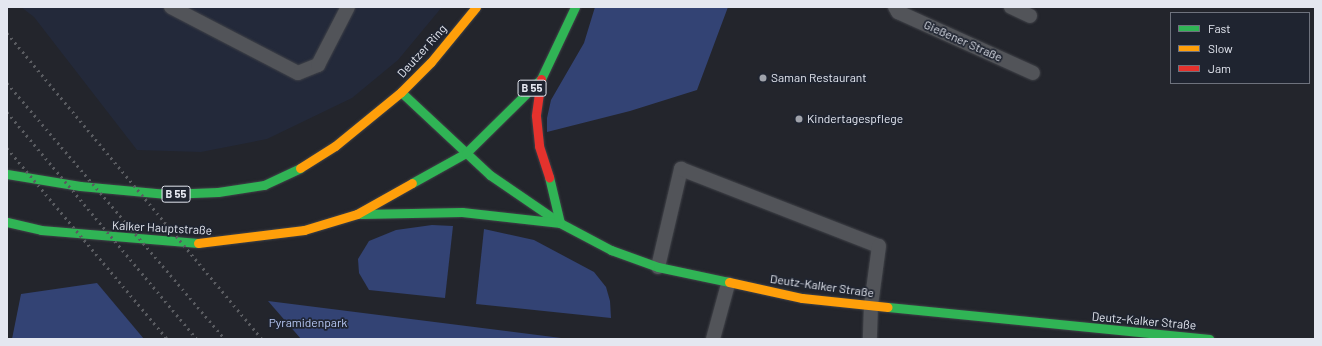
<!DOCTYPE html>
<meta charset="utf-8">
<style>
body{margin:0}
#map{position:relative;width:1322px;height:346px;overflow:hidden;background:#23252c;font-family:Barlow,sans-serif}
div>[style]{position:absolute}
.built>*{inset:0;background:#23293a}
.green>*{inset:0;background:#334374}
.roads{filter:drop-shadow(0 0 1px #404248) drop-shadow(0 0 1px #404248)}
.lane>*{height:14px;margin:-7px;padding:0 7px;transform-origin:7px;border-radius:7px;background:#525459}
.fast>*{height:9px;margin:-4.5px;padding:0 4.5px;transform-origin:4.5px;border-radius:4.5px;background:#30b455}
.slow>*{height:9px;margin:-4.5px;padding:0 4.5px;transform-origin:4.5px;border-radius:4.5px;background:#ff9f0a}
.jam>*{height:9px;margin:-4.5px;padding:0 4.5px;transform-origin:4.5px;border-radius:4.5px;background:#e5322d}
.rail>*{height:3px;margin-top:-1.5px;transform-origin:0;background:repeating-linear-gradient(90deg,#5a5c61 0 2px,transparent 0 6px)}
.dots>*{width:11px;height:11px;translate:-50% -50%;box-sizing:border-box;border:2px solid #1f2430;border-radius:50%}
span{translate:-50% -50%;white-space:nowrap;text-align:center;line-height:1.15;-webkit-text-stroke:3.5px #1f2430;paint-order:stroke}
.shield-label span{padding:1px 3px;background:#1f2430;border:1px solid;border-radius:3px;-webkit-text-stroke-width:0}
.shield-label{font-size:11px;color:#e4e7f0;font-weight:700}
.street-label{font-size:12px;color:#e4e7f0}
.poi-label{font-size:12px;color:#e4e7f0}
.left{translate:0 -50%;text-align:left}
.park-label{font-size:12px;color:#b7c8f4}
.frame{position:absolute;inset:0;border:8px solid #e4e7f0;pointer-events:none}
.legend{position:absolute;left:1170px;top:12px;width:140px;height:72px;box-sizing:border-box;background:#1f2430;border:1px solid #6e727d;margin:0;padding:5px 7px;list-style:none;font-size:12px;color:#e4e7f0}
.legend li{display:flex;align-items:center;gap:8px;height:20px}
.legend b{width:20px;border:1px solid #6e727d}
</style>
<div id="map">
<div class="built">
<i style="clip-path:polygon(21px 7px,442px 7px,398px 60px,352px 98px,267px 139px,201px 152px,137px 150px,34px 17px)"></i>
</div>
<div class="green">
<i style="clip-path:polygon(595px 7px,728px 7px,697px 90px,630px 111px,547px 132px,547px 118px,551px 100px,584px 43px)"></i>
<i style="clip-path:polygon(432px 225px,453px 226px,445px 298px,369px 290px,359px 273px,358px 259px,369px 241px,396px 230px)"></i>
<i style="clip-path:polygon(484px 229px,534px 240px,594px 272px,606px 287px,610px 301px,611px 318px,476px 304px)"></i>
<i style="clip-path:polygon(97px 283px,144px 339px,12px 339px,21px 294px)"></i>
<i style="clip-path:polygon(268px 301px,569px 339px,301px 339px)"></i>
</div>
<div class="roads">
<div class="lane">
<i style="left:171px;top:7px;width:143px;rotate:27.5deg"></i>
<i style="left:298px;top:73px;width:22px;rotate:-22deg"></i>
<i style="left:318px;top:65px;width:65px;rotate:-62.7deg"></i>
<i style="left:895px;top:7px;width:6px;rotate:59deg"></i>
<i style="left:898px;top:12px;width:148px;rotate:24.3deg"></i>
<i style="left:1011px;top:7px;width:21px;rotate:25deg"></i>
<i style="left:658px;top:267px;width:101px;rotate:-76.8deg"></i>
<i style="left:681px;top:169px;width:212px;rotate:21.3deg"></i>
<i style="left:879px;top:246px;width:60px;rotate:97.7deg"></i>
<i style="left:871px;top:305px;width:34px;rotate:92deg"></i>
<i style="left:713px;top:339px;width:57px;rotate:-74.7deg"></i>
</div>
<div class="fast">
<i style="left:401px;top:92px;width:122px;rotate:43deg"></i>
<i style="left:490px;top:175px;width:85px;rotate:34.4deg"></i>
<i style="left:560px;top:223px;width:58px;rotate:27.9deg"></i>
<i style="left:611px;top:250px;width:50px;rotate:19.9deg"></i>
<i style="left:658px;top:267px;width:73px;rotate:11.9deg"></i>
<i style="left:7px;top:174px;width:74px;rotate:9.3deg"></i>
<i style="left:80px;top:186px;width:87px;rotate:5.3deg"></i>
<i style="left:167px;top:194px;width:51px;rotate:-2.2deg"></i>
<i style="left:218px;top:192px;width:47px;rotate:-8.7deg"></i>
<i style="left:264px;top:185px;width:40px;rotate:-25deg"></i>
<i style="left:412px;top:183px;width:62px;rotate:-29.1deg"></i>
<i style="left:466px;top:153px;width:105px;rotate:-44.6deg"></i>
<i style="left:541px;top:79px;width:80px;rotate:-64.7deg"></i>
<i style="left:361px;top:214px;width:101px;rotate:-1.1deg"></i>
<i style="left:462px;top:212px;width:99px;rotate:6.4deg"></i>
<i style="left:560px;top:223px;width:47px;rotate:-103.4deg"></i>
<i style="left:7px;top:222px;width:35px;rotate:13deg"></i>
<i style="left:41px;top:230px;width:158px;rotate:4.7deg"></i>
<i style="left:888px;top:307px;width:323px;rotate:5.7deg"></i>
</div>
<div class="slow">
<i style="left:300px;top:168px;width:41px;rotate:-32.2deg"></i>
<i style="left:335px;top:146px;width:85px;rotate:-39.3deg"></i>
<i style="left:401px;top:92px;width:42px;rotate:-45deg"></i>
<i style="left:431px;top:62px;width:71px;rotate:-50.7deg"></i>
<i style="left:198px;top:243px;width:107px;rotate:-7deg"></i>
<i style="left:304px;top:230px;width:55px;rotate:-16.8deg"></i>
<i style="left:357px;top:214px;width:63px;rotate:-29.4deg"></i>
<i style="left:729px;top:282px;width:75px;rotate:12.4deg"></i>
<i style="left:802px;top:298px;width:86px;rotate:6deg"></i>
</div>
<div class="jam">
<i style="left:541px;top:79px;width:37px;rotate:98deg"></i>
<i style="left:536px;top:116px;width:30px;rotate:84deg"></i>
<i style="left:539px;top:146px;width:33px;rotate:72deg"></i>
</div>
</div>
<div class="rail">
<i style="left:7px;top:33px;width:398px;rotate:50.2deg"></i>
<i style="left:7px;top:83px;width:336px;rotate:49.6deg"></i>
<i style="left:7px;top:112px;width:296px;rotate:50.1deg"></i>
<i style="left:7px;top:148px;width:249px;rotate:50deg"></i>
</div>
<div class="dots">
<i style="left:763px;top:78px;background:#a0a3ab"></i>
<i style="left:799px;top:119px;background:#a0a3ab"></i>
</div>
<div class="shield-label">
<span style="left:532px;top:88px">B 55</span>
<span style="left:176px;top:194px">B 55</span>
</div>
<div class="street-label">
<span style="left:963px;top:41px;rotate:24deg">Gießener Straße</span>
<span style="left:422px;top:51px;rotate:-48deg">Deutzer Ring</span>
<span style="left:162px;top:228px;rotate:3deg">Kalker Hauptstraße</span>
<span style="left:822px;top:286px;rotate:8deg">Deutz-Kalker Straße</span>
<span style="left:1144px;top:321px;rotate:5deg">Deutz-Kalker Straße</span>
</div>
<div class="poi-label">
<span class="left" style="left:771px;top:78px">Saman Restaurant</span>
<span class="left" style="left:807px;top:119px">Kindertagespflege</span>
</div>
<div class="park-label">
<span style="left:308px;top:323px">Pyramidenpark</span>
</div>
<div class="frame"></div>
<ul class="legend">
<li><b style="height:5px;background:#30b455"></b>Fast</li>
<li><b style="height:5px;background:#ff9f0a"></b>Slow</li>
<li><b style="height:5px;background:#e5322d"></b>Jam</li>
</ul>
</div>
